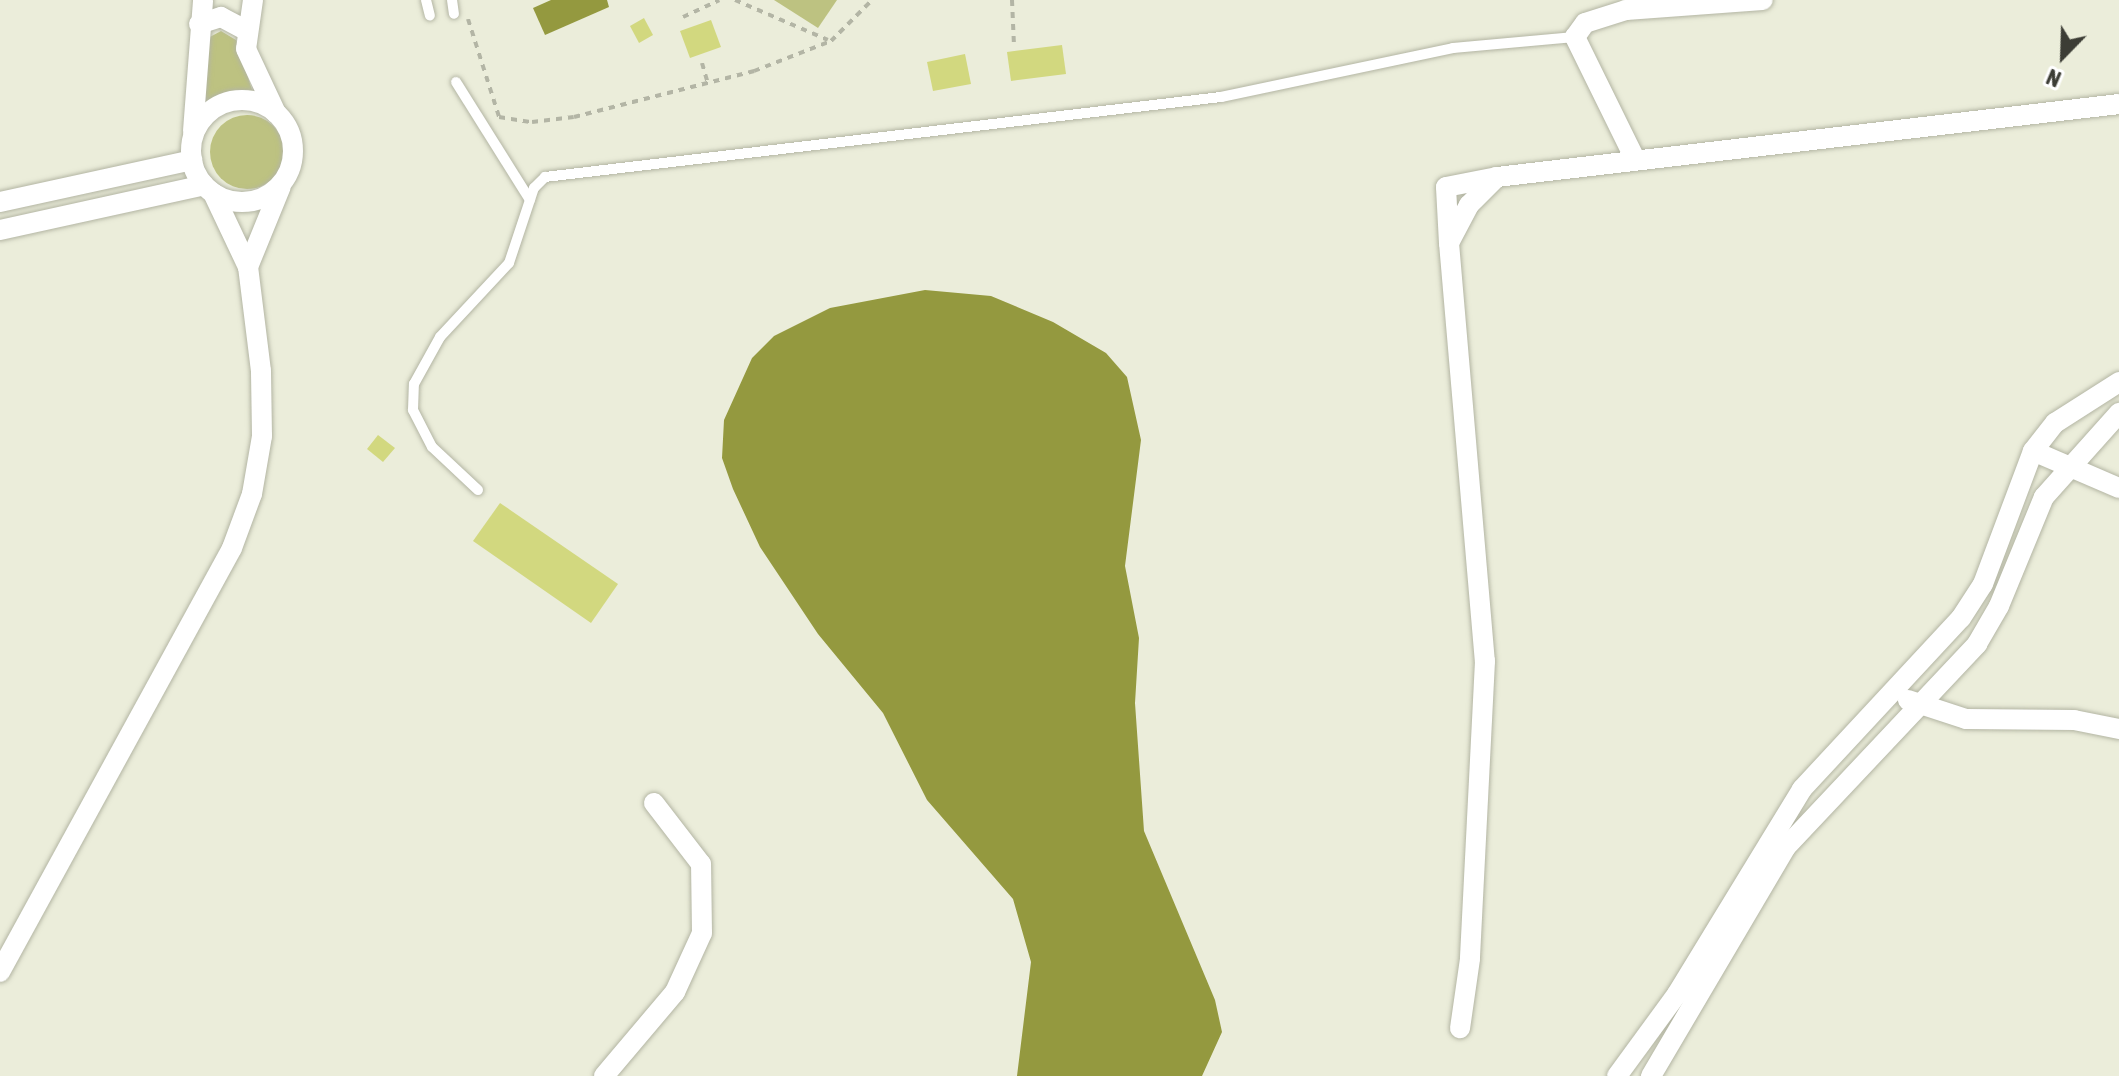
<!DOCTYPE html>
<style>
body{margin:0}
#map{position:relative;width:2119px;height:1076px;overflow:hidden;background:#ebedda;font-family:"Asap Condensed",sans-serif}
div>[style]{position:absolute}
.green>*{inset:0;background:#bdc281}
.round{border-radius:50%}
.water>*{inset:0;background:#94993f}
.building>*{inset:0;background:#d2d87f}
.path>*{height:4px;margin-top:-2px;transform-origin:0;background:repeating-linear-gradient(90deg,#b3b5a5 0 6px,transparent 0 12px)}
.roads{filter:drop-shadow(0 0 2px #b3b5a3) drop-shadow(0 0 2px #b3b5a3)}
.service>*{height:10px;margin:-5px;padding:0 5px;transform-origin:5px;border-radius:5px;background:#fff}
.minor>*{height:20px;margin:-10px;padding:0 10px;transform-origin:10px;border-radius:10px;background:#fff}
.minor>.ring{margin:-10px;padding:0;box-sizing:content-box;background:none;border:20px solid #fff;border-radius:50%}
span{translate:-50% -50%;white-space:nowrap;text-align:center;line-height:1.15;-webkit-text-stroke:6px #fff;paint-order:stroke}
.north{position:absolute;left:2023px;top:16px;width:80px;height:80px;-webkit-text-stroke:6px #fff;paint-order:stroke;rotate:203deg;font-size:22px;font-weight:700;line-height:32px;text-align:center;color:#3c3d35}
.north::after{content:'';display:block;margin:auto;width:28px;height:36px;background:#3c3d35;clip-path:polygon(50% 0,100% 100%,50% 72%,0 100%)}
</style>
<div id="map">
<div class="green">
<i style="clip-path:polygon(774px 0,837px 0,818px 28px)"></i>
<i style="clip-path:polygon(221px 31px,236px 40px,253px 93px,218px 96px,201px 106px,208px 38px)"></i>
<i class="round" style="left:210px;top:115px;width:74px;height:74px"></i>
</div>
<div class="water">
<i style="clip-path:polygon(551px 0,607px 0,609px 7px,545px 35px,533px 8px)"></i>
<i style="clip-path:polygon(925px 290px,991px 296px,1053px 322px,1106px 353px,1127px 377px,1141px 440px,1125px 566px,1139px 638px,1135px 703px,1144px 831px,1215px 1000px,1222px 1032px,1202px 1076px,1017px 1076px,1031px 962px,1013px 899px,927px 800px,883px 713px,818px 634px,760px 547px,733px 489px,722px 458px,724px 420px,752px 358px,774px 336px,830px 308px)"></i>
</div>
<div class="building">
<i style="clip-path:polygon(644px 18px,653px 35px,639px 43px,630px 26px)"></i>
<i style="clip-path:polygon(711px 20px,721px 47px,690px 58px,680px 31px)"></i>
<i style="clip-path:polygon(1062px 45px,1066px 74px,1011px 81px,1007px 52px)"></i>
<i style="clip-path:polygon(965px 54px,971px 84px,933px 91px,927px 62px)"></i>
<i style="clip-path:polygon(378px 435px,395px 448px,383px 462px,367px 449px)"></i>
<i style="clip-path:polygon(500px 503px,618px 584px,591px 623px,473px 541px)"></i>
</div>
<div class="path">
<i style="left:735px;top:0;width:101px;rotate:23.3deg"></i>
<i style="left:1012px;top:0;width:45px;rotate:87.5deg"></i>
<i style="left:683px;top:17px;width:40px;rotate:-25deg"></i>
<i style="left:468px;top:19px;width:103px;rotate:72.4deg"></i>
<i style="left:499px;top:117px;width:33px;rotate:9deg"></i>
<i style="left:532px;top:122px;width:42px;rotate:-6.8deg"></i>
<i style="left:574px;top:117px;width:186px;rotate:-14.3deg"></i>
<i style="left:754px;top:71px;width:83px;rotate:-21.3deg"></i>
<i style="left:831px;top:41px;width:58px;rotate:-45deg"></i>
<i style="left:702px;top:63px;width:22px;rotate:74deg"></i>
</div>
<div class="roads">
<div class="service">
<i style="left:426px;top:0;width:16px;rotate:76deg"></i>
<i style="left:452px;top:0;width:14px;rotate:82deg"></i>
<i style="left:456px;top:82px;width:139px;rotate:57.9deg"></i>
<i style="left:478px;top:490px;width:63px;rotate:-136.9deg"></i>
<i style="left:432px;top:447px;width:42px;rotate:-117.2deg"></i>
<i style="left:413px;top:410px;width:26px;rotate:-88deg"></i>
<i style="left:414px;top:384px;width:54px;rotate:-61deg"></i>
<i style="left:440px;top:337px;width:101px;rotate:-47deg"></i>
<i style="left:509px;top:263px;width:79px;rotate:-71.6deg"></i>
<i style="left:534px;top:188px;width:16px;rotate:-45deg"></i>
<i style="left:545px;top:177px;width:681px;rotate:-6.75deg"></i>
<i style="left:1221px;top:97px;width:237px;rotate:-11.9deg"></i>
<i style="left:1453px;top:48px;width:122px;rotate:-5.2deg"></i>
</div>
<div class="minor">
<i style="left:253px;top:0;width:49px;rotate:98.1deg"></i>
<i style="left:246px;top:49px;width:71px;rotate:64.9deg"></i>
<i style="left:199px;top:24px;width:23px;rotate:-18deg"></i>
<i style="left:221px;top:17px;width:27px;rotate:28deg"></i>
<i class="ring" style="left:191px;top:100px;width:82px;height:82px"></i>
<i style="left:193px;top:131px;width:131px;rotate:-85.6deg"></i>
<i style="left:1634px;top:157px;width:134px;rotate:-116.2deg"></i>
<i style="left:1575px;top:37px;width:17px;rotate:-54deg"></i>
<i style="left:1585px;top:23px;width:43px;rotate:-17.6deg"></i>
<i style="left:1626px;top:10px;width:137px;rotate:-4.2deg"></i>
<i style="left:1497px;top:177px;width:626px;rotate:-6.69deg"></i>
<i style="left:1497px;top:177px;width:40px;rotate:135deg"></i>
<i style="left:1469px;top:205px;width:43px;rotate:117.8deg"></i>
<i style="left:1449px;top:243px;width:56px;rotate:-93.1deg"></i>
<i style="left:1446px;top:187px;width:52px;rotate:-11.1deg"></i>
<i style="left:0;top:202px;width:197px;rotate:-12.3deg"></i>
<i style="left:0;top:230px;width:209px;rotate:-12.4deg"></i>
<i style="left:1449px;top:243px;width:420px;rotate:85.1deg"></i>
<i style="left:1485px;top:661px;width:298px;rotate:92.9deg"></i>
<i style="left:1470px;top:959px;width:70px;rotate:98.2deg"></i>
<i style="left:248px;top:267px;width:87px;rotate:-67.8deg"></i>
<i style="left:2033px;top:451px;width:94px;rotate:23.3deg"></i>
<i style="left:1908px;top:700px;width:61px;rotate:18.1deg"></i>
<i style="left:1966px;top:719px;width:108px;rotate:0.5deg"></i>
<i style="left:2074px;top:720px;width:46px;rotate:11.3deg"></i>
<i style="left:0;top:972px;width:483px;rotate:-61.3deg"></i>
<i style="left:232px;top:548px;width:58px;rotate:-69.7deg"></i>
<i style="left:252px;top:494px;width:59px;rotate:-80.2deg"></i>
<i style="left:262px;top:436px;width:65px;rotate:-90.9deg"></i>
<i style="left:261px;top:371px;width:105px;rotate:-97.1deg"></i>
<i style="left:248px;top:267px;width:82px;rotate:-115.3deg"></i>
<i style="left:604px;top:1076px;width:110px;rotate:-49.8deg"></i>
<i style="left:675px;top:992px;width:65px;rotate:-65.4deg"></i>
<i style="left:702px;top:933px;width:69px;rotate:-90.8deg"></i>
<i style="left:701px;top:864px;width:77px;rotate:-127.6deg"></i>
<i style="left:1617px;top:1076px;width:102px;rotate:-53.8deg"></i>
<i style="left:1677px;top:994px;width:240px;rotate:-58.6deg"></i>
<i style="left:1802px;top:789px;width:233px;rotate:-47.1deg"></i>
<i style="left:1961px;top:618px;width:40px;rotate:-57.1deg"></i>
<i style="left:1983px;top:584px;width:142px;rotate:-69.4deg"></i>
<i style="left:2033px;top:451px;width:36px;rotate:-52deg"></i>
<i style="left:2055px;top:423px;width:76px;rotate:-32.6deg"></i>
<i style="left:1651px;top:1076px;width:266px;rotate:-59.5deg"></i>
<i style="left:1786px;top:847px;width:279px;rotate:-46.7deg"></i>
<i style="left:1977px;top:644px;width:44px;rotate:-59.9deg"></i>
<i style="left:1999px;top:606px;width:118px;rotate:-67.6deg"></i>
<i style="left:2044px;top:497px;width:113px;rotate:-48.2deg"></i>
</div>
</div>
<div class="north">N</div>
</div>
